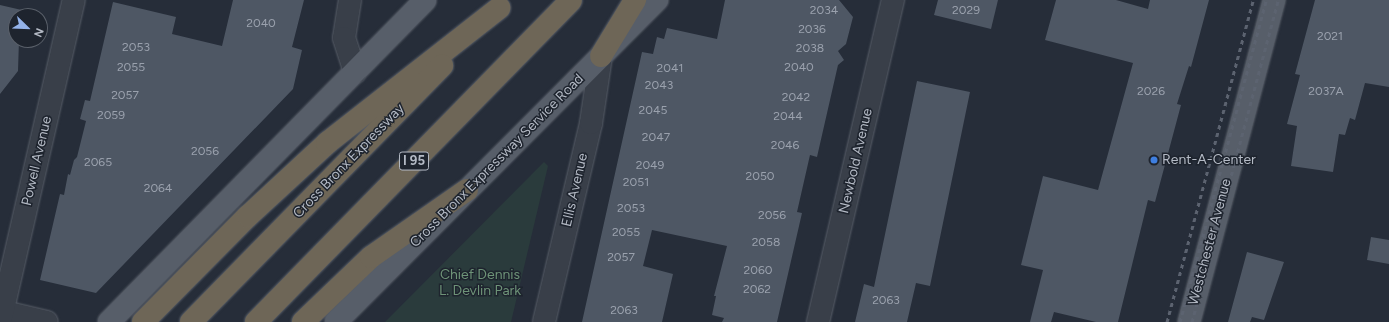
<!DOCTYPE html>
<style>
body{margin:0}
#map{position:relative;width:1389px;height:322px;overflow:hidden;background:#262d39;font-family:Figtree,sans-serif}
div>[style]{position:absolute}
.green>*{inset:0;background:#2a3b3c}
.building>*{inset:0;background:#4e5764}
.roads{filter:drop-shadow(0 0 1px #575d67) drop-shadow(0 0 1px #575d67)}
.minor>*{height:22px;margin:-11px;padding:0 11px;transform-origin:11px;border-radius:11px;background:#393f49}
.major>*{height:22px;margin:-11px;padding:0 11px;transform-origin:11px;border-radius:11px;background:#575e69}
.highway>*{height:22px;margin:-11px;padding:0 11px;transform-origin:11px;border-radius:11px;background:#6e6657}
.rail>*{height:3px;margin-top:-1.5px;transform-origin:0;background:repeating-linear-gradient(90deg,#5c6370 0 4px,transparent 0 8px)}
.dots>*{width:11px;height:11px;translate:-50% -50%;box-sizing:border-box;border:2px solid #1e242e;border-radius:50%}
span{translate:-50% -50%;white-space:nowrap;text-align:center;line-height:1.15;-webkit-text-stroke:3px #1e242e;paint-order:stroke}
.number-label{font-size:12px;color:#9aa1ad}
.number-label span{-webkit-text-stroke-width:0}
.shield-label span{padding:1px 3px;background:#1e242e;border:1px solid;border-radius:3px;-webkit-text-stroke-width:0}
.shield-label{font-size:13px;color:#b4bac5;font-weight:700}
.poi-label{font-size:14px;color:#b4bac5}
.left{translate:0 -50%;text-align:left}
.street-label{font-size:14px;color:#b4bac5}
.park-label{font-size:14px;color:#6e9378}
.north{position:absolute;left:8px;top:8px;width:40px;height:40px;box-sizing:border-box;background:#1e242e;border:1px solid #5a606a;border-radius:50%;rotate:113deg;font-size:11px;font-weight:700;line-height:16px;text-align:center;color:#b4bac5}
.north::after{content:'';display:block;margin:auto;width:14px;height:18px;background:#94b3ea;clip-path:polygon(50% 0,100% 100%,50% 72%,0 100%)}
</style>
<div id="map">
<div class="green">
<i style="clip-path:polygon(544px 162px,548px 166px,511px 322px,385px 322px)"></i>
</div>
<div class="building">
<i style="clip-path:polygon(233px 0,304px 0,292px 47px,302px 50px,293px 89px,96px 293px,40px 280px,60px 194px,64px 195px,68px 174px,70px 175px,74px 160px,77px 157px,86px 121px,80px 119px,85px 100px,90px 101px,113px 2px,176px 17px,172px 34px,222px 46px)"></i>
<i style="clip-path:polygon(725px 0,839px 0,853px 17px,846px 44px,838px 51px,844px 60px,838px 65px,817px 157px,810px 155px,797px 212px,802px 213px,777px 322px,722px 322px,724px 318px,712px 315px,716px 296px,714px 296px,727px 246px,652px 230px,643px 266px,673px 274px,662px 322px,582px 322px,642px 52px,653px 54px,657px 37px,664px 39px,667px 28px,717px 39px)"></i>
<i style="clip-path:polygon(938px 0,998px 0,991px 29px,934px 15px)"></i>
<i style="clip-path:polygon(1056px 0,1116px 0,1148px 9px,1150px 0,1209px 0,1191px 67px,1189px 66px,1177px 104px,1181px 105px,1155px 202px,1148px 200px,1118px 322px,1096px 322px,1054px 312px,1051px 322px,1030px 322px,1043px 270px,1021px 265px,1043px 176px,1098px 190px,1133px 63px,1045px 40px)"></i>
<i style="clip-path:polygon(1315px 0,1389px 0,1389px 87px,1365px 83px,1355px 120px,1350px 118px,1345px 135px,1339px 134px,1333px 172px,1291px 166px,1297px 126px,1287px 124px,1300px 75px,1295px 74px)"></i>
<i style="clip-path:polygon(0 5px,26px 11px,25px 16px,16px 16px,16px 40px,19px 40px,18px 71px,0 94px)"></i>
<i style="clip-path:polygon(917px 81px,970px 92px,930px 286px,916px 283px,907px 322px,855px 322px,864px 284px,874px 287px)"></i>
<i style="clip-path:polygon(1371px 237px,1389px 240px,1389px 264px,1367px 260px)"></i>
<i style="clip-path:polygon(1247px 252px,1284px 262px,1264px 320px,1252px 317px,1250px 322px,1228px 322px)"></i>
</div>
<div class="roads">
<div class="minor">
<i style="left:350px;top:0;width:38px;rotate:99deg"></i>
<i style="left:344px;top:38px;width:36px;rotate:72deg"></i>
<i style="left:0;top:311px;width:48px;rotate:13.2deg"></i>
<i style="left:0;top:322px;width:330px;rotate:-77.1deg"></i>
<i style="left:544px;top:322px;width:204px;rotate:-76.7deg"></i>
<i style="left:591px;top:123px;width:68px;rotate:-81.5deg"></i>
<i style="left:818px;top:322px;width:331px;rotate:-76.9deg"></i>
</div>
<div class="major">
<i style="left:109px;top:322px;width:451px;rotate:-45.5deg"></i>
<i style="left:336px;top:322px;width:455px;rotate:-45.1deg"></i>
<i style="left:1189px;top:322px;width:333px;rotate:-75.2deg"></i>
</div>
<div class="highway">
<i style="left:601px;top:56px;width:66px;rotate:-58.7deg"></i>
<i style="left:143px;top:322px;width:149px;rotate:-45.3deg"></i>
<i style="left:248px;top:216px;width:108px;rotate:-42.7deg"></i>
<i style="left:327px;top:143px;width:219px;rotate:-38.1deg"></i>
<i style="left:191px;top:322px;width:359px;rotate:-45.6deg"></i>
<i style="left:256px;top:322px;width:450px;rotate:-45.6deg"></i>
<i style="left:303px;top:322px;width:94px;rotate:-43.7deg"></i>
<i style="left:371px;top:257px;width:117px;rotate:-34.9deg"></i>
</div>
</div>
<div class="rail">
<i style="left:1167px;top:322px;width:333px;rotate:-75deg"></i>
<i style="left:1180px;top:322px;width:333px;rotate:-75deg"></i>
<i style="left:1192px;top:322px;width:333px;rotate:-75deg"></i>
</div>
<div class="dots">
<i style="left:1154px;top:160px;background:#3f7fe0"></i>
</div>
<div class="number-label">
<span style="left:824px;top:11px">2034</span>
<span style="left:966px;top:11px">2029</span>
<span style="left:261px;top:24px">2040</span>
<span style="left:812px;top:30px">2036</span>
<span style="left:1330px;top:37px">2021</span>
<span style="left:136px;top:48px">2053</span>
<span style="left:810px;top:49px">2038</span>
<span style="left:131px;top:68px">2055</span>
<span style="left:799px;top:68px">2040</span>
<span style="left:670px;top:69px">2041</span>
<span style="left:659px;top:86px">2043</span>
<span style="left:1151px;top:92px">2026</span>
<span style="left:1326px;top:92px">2037A</span>
<span style="left:125px;top:96px">2057</span>
<span style="left:796px;top:98px">2042</span>
<span style="left:653px;top:111px">2045</span>
<span style="left:111px;top:116px">2059</span>
<span style="left:788px;top:117px">2044</span>
<span style="left:656px;top:138px">2047</span>
<span style="left:785px;top:146px">2046</span>
<span style="left:205px;top:152px">2056</span>
<span style="left:98px;top:163px">2065</span>
<span style="left:650px;top:166px">2049</span>
<span style="left:760px;top:177px">2050</span>
<span style="left:636px;top:183px">2051</span>
<span style="left:158px;top:189px">2064</span>
<span style="left:631px;top:209px">2053</span>
<span style="left:772px;top:216px">2056</span>
<span style="left:626px;top:233px">2055</span>
<span style="left:766px;top:243px">2058</span>
<span style="left:621px;top:258px">2057</span>
<span style="left:758px;top:271px">2060</span>
<span style="left:757px;top:290px">2062</span>
<span style="left:886px;top:301px">2063</span>
<span style="left:624px;top:311px">2063</span>
</div>
<div class="shield-label">
<span style="left:414px;top:161px">I 95</span>
</div>
<div class="poi-label">
<span class="left" style="left:1162px;top:160px">Rent-A-Center</span>
</div>
<div class="street-label">
<span style="left:37px;top:161px;rotate:-77deg">Powell Avenue</span>
<span style="left:349px;top:161px;rotate:-46deg">Cross Bronx Expressway</span>
<span style="left:497px;top:161px;rotate:-45deg">Cross Bronx Expressway Service Road</span>
<span style="left:856px;top:161px;rotate:-77deg">Newbold Avenue</span>
<span style="left:575px;top:190px;rotate:-77deg">Ellis Avenue</span>
<span style="left:1210px;top:242px;rotate:-75deg">Westchester Avenue</span>
</div>
<div class="park-label">
<span style="left:480px;top:283px">Chief Dennis<br>L. Devlin Park</span>
</div>
<div class="north">N</div>
</div>
